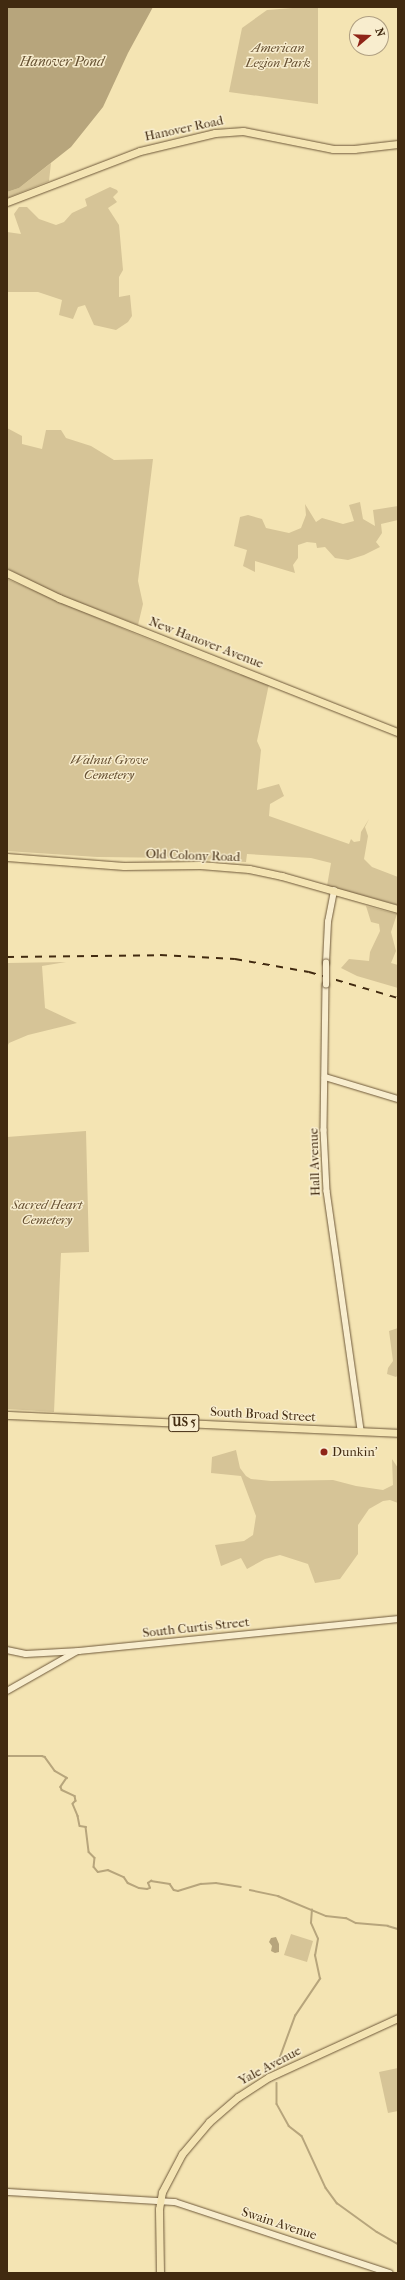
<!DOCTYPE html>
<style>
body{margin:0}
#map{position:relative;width:405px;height:2280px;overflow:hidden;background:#f4e4b3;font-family:"IM FELL French Canon",serif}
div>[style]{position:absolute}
.green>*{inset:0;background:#d6c497}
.water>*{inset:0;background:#b7a57c}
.stream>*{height:1.5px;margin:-0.75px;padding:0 0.75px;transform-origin:0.75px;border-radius:0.75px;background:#b7a57c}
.roads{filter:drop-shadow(0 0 1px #6e5839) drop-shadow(0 0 1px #6e5839)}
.minor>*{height:5.5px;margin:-2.75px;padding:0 2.75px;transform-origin:2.75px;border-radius:2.75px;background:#f8edce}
.major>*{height:7px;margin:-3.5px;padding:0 3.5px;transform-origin:3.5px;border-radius:3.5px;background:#f4e4b3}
.rail>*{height:1.5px;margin-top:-0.75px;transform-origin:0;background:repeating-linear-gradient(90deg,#412a10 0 7px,transparent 0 14px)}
.bridges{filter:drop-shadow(0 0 1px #6e5839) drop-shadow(0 0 1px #6e5839)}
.minor-bridge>*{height:5.5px;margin:-2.75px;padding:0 2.75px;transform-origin:2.75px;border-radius:2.75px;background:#f8edce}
.dots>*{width:11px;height:11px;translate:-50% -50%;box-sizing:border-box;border:2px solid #f8edce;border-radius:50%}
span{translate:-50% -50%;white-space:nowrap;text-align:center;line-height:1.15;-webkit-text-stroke:3px #f8edce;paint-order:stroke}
.shield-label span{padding:1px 3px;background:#f8edce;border:1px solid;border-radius:3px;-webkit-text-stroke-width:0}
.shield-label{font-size:12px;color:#412a10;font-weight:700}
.park-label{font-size:13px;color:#665032;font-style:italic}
.street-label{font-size:13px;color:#412a10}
.poi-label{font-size:13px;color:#412a10}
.left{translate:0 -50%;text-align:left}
.water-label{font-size:14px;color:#644f30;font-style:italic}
.frame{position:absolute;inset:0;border:8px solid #412a10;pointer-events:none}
.north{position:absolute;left:349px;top:16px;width:40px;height:40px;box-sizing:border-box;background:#f8edce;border:1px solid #af9f82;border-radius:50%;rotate:71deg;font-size:11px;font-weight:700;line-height:16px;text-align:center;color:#412a10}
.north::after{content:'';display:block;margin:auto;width:14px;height:18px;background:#8f2418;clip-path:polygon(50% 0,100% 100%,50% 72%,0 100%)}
</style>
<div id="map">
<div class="green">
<i style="clip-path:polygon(305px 7px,318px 7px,318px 104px,229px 92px,242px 28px,267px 10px)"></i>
<i style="clip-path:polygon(51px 163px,49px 181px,7px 198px,7px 192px,19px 188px)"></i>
<i style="clip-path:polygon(110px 187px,117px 190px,118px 192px,113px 197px,117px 202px,108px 208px,119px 225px,123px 270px,119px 277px,119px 297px,130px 295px,132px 316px,128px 322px,116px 330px,94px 325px,85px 305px,78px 307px,73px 319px,59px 315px,62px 300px,38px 292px,7px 292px,7px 232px,21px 234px,14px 214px,19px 207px,27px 207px,39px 219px,56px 225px,64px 222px,72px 213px,87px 206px,85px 199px)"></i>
<i style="clip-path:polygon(7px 428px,22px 436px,22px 444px,42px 449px,46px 430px,61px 430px,66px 438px,91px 446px,114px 460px,153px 459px,138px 581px,143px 604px,138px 625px,39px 587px,7px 568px)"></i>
<i style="clip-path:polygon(360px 502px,363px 519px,375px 526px,373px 510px,398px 506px,398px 520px,381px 524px,382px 533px,376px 542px,380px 547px,364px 555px,348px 560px,335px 558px,325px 547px,317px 548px,316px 543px,307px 542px,298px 545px,298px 558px,293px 565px,295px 573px,255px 561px,255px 572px,243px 566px,247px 550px,234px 546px,240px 517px,248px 515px,262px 519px,266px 528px,289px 533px,301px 528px,306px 515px,305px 504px,316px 522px,322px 518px,343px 524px,354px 521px,349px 505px)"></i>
<i style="clip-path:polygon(7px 579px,138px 635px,240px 675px,243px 674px,269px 684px,257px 741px,261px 750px,257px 790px,279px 784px,284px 796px,270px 804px,269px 816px,349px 844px,351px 839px,354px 842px,360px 841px,361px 832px,369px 819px,365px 827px,368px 836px,364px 859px,372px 867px,398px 877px,398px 905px,327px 886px,331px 863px,311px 858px,247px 854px,246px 862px,181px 858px,97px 857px,7px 851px)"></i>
<i style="clip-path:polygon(366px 906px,397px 914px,391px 932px,396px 951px,391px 963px,398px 965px,398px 988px,357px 976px,341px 968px,349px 959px,369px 961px,370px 952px,380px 931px,379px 924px,371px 922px)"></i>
<i style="clip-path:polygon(66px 962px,42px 966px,45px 1008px,77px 1023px,28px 1035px,9px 1043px,7px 1047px,7px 963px)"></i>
<i style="clip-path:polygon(86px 1131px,89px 1252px,61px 1253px,54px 1412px,7px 1409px,7px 1137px)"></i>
<i style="clip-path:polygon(398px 1328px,398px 1375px,396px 1377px,387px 1374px,388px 1368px,393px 1361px,389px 1331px)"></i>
<i style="clip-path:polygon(236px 1450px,240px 1468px,246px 1476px,251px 1479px,271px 1481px,333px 1480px,356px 1486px,383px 1490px,393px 1485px,392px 1459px,398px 1468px,398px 1503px,390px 1500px,383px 1501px,369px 1509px,358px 1525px,358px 1554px,340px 1579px,315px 1583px,308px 1564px,280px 1555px,265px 1559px,247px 1569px,241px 1558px,221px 1566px,215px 1545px,244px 1541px,253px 1535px,256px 1516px,241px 1476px,211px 1473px,212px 1457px)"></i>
<i style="clip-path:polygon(291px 1934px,313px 1941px,307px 1962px,284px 1955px)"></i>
<i style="clip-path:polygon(398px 2068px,398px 2111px,388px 2113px,379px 2072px)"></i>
</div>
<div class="water">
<i style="clip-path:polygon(7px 7px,153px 7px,128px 53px,103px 107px,71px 147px,19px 188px,7px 192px)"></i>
<i style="clip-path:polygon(276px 1937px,279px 1944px,279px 1952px,275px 1953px,271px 1951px,272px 1946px,269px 1942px,271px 1938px)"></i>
</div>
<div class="stream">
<i style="left:7px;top:1756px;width:35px"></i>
<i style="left:42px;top:1756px;width:3px;rotate:18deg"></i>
<i style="left:45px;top:1757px;width:17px;rotate:54deg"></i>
<i style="left:55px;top:1771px;width:14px;rotate:30deg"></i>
<i style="left:67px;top:1778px;width:11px;rotate:124deg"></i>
<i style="left:61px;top:1787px;width:3px;rotate:72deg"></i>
<i style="left:62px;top:1790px;width:14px;rotate:25deg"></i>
<i style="left:75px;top:1796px;width:5px;rotate:79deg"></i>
<i style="left:76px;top:1801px;width:4px;rotate:135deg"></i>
<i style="left:73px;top:1804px;width:13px;rotate:67deg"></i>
<i style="left:78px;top:1816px;width:10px;rotate:79deg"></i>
<i style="left:80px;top:1826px;width:6px;rotate:9deg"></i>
<i style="left:86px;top:1827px;width:25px;rotate:83deg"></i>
<i style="left:89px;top:1852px;width:8px;rotate:45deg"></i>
<i style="left:95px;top:1858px;width:9px;rotate:96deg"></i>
<i style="left:94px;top:1867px;width:6px;rotate:51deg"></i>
<i style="left:98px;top:1872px;width:10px;rotate:-11deg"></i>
<i style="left:108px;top:1870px;width:17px;rotate:24deg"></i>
<i style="left:124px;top:1877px;width:7px;rotate:56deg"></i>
<i style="left:128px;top:1883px;width:12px;rotate:24deg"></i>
<i style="left:139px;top:1888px;width:8px;rotate:7deg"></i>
<i style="left:147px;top:1889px;width:3px;rotate:-18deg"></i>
<i style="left:150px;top:1888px;width:5px;rotate:-112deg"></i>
<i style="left:148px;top:1883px;width:4px;rotate:-34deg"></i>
<i style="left:151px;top:1881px;width:19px;rotate:9deg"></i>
<i style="left:170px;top:1884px;width:7px;rotate:56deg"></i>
<i style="left:174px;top:1890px;width:4px;rotate:14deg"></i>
<i style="left:178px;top:1891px;width:24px;rotate:-17deg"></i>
<i style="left:201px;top:1884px;width:15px;rotate:-4deg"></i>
<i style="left:216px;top:1883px;width:25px;rotate:9deg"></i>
<i style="left:250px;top:1890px;width:29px;rotate:12deg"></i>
<i style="left:278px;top:1896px;width:52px;rotate:22.6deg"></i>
<i style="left:326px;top:1916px;width:20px;rotate:6deg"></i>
<i style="left:346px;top:1918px;width:11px;rotate:27deg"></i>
<i style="left:356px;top:1923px;width:32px;rotate:5deg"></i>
<i style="left:388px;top:1926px;width:10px;rotate:17deg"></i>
<i style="left:280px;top:2057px;width:44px;rotate:-69.9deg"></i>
<i style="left:295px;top:2016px;width:45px;rotate:-56deg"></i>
<i style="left:320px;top:1979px;width:24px;rotate:-102deg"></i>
<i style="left:315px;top:1956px;width:17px;rotate:-80deg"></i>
<i style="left:318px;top:1939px;width:17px;rotate:-114deg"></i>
<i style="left:311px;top:1923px;width:13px;rotate:-86deg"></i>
<i style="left:277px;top:2083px;width:21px;rotate:90deg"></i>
<i style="left:277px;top:2104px;width:25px;rotate:61deg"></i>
<i style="left:289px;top:2126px;width:16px;rotate:38deg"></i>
<i style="left:302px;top:2136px;width:57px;rotate:65.2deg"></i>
<i style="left:326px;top:2188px;width:19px;rotate:54deg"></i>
<i style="left:337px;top:2203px;width:49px;rotate:35.9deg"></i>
<i style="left:377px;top:2232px;width:24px;rotate:30deg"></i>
</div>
<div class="roads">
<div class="minor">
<i style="left:326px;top:963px;width:41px;rotate:-87.2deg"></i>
<i style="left:328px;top:922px;width:32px;rotate:-79deg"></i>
<i style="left:326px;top:985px;width:145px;rotate:90.8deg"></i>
<i style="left:324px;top:1130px;width:61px;rotate:87.2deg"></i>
<i style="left:327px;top:1191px;width:242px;rotate:81.9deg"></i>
<i style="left:325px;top:1077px;width:76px;rotate:16.8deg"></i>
<i style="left:7px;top:1650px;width:19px;rotate:12deg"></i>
<i style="left:26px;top:1654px;width:53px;rotate:-3.2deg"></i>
<i style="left:79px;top:1651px;width:321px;rotate:-5.7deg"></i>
<i style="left:7px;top:1691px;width:79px;rotate:-29.5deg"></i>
<i style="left:7px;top:2192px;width:168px;rotate:3.4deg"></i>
<i style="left:175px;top:2202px;width:226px;rotate:18.3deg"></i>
</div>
<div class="major">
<i style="left:7px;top:202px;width:142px;rotate:-21deg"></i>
<i style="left:140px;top:151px;width:77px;rotate:-13.5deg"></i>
<i style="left:215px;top:133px;width:28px;rotate:-4deg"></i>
<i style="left:243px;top:131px;width:92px;rotate:11.3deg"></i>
<i style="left:333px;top:149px;width:21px"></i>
<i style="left:354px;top:149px;width:44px;rotate:-6.5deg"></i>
<i style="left:7px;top:573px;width:58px;rotate:25.7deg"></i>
<i style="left:59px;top:598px;width:365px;rotate:21.6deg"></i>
<i style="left:7px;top:857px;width:117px;rotate:4.4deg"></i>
<i style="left:124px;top:866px;width:76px;rotate:-0.8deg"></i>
<i style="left:200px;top:865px;width:49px;rotate:4.7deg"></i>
<i style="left:249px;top:869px;width:34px;rotate:12deg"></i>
<i style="left:282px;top:876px;width:121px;rotate:15.9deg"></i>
<i style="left:7px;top:1415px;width:391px;rotate:2.6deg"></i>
<i style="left:160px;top:2273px;width:64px;rotate:-90.9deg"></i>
<i style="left:159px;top:2209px;width:17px;rotate:-80deg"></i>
<i style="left:162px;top:2192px;width:43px;rotate:-62.2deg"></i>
<i style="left:182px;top:2154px;width:42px;rotate:-49.8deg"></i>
<i style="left:209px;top:2122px;width:38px;rotate:-41deg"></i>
<i style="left:238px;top:2097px;width:37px;rotate:-33deg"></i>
<i style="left:269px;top:2077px;width:142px;rotate:-24.6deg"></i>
</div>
</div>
<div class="rail">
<i style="left:7px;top:957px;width:153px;rotate:-0.7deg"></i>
<i style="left:160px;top:955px;width:75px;rotate:3.1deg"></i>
<i style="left:235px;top:959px;width:75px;rotate:10deg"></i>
<i style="left:309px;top:972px;width:93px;rotate:16.3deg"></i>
</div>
<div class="bridges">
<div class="minor-bridge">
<i style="left:326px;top:985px;width:22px;rotate:-90deg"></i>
</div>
</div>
<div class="dots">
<i style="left:324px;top:1452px;background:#8f2418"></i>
</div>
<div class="shield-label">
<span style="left:184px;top:1423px">US 5</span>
</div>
<div class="park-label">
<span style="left:278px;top:56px">American<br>Legion Park</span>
<span style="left:109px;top:768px">Walnut Grove<br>Cemetery</span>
<span style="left:47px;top:1213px">Sacred Heart<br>Cemetery</span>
</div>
<div class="street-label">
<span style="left:184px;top:129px;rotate:-12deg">Hanover Road</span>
<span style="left:206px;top:643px;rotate:21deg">New Hanover Avenue</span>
<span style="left:193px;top:856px;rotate:2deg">Old Colony Road</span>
<span style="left:315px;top:1162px;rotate:-92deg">Hall Avenue</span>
<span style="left:263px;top:1415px;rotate:3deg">South Broad Street</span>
<span style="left:196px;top:1628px;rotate:-6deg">South Curtis Street</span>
<span style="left:270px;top:2066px;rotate:-28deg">Yale Avenue</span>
<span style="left:279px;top:2224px;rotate:18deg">Swain Avenue</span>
</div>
<div class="poi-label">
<span class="left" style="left:332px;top:1452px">Dunkin'</span>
</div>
<div class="water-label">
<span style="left:62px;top:62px">Hanover Pond</span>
</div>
<div class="frame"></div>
<div class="north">N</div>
</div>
